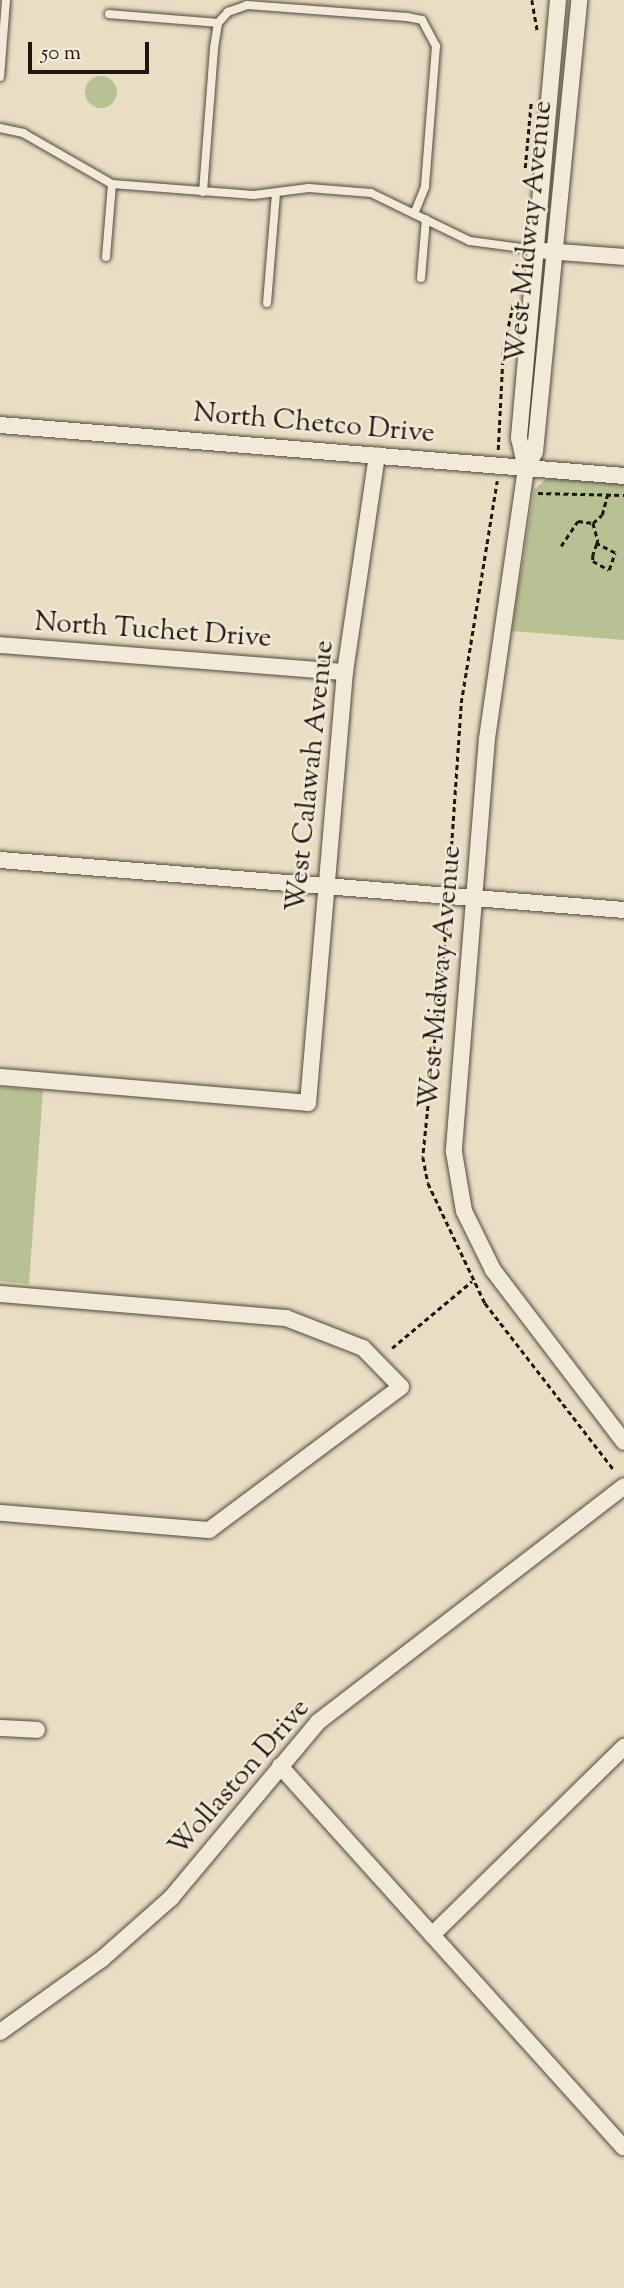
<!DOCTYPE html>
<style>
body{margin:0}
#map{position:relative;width:624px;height:2288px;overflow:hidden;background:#e9dec3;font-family:"Sorts Mill Goudy",serif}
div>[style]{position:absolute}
.green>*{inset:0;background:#b8c193}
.round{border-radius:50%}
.path>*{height:2.5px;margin-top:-1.25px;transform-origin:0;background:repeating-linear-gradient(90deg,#211510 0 5px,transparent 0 8.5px)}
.roads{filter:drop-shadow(0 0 2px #53473d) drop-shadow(0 0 2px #53473d)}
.service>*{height:8px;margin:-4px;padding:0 4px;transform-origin:4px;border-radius:4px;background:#f1ead8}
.minor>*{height:16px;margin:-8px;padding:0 8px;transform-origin:8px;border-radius:8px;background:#f1ead8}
span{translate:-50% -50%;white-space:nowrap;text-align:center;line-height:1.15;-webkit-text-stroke:5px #f1ead8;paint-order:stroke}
.street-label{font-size:28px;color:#211510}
.scale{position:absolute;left:28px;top:42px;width:121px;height:32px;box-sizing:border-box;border:4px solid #211510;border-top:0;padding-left:9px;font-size:21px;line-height:24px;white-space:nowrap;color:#211510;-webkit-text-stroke:5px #f1ead8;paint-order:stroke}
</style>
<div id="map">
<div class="green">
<i class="round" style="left:85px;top:76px;width:32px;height:32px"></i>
<i style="clip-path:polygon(547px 478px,624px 484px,624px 640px,512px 631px,534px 490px)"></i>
<i style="clip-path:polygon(0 1087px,43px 1090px,29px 1284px,0 1281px)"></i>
</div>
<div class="path">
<i style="left:532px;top:0;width:34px;rotate:80deg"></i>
<i style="left:525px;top:168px;width:66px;rotate:-84.8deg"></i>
<i style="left:498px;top:450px;width:99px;rotate:-87.1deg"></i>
<i style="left:503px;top:351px;width:48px;rotate:-78deg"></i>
<i style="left:538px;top:493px;width:86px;rotate:1.3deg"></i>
<i style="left:593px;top:523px;width:18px;rotate:74deg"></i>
<i style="left:598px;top:540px;width:4px;rotate:104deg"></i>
<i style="left:597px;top:544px;width:12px;rotate:110deg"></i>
<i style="left:593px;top:555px;width:6px;rotate:90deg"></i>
<i style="left:593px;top:561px;width:18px;rotate:29deg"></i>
<i style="left:609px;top:570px;width:18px;rotate:-71deg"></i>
<i style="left:615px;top:553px;width:20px;rotate:-153deg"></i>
<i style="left:561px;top:546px;width:30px;rotate:-56deg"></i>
<i style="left:578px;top:521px;width:15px;rotate:8deg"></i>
<i style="left:593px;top:523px;width:12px;rotate:-42deg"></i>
<i style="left:602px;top:515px;width:20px;rotate:-75deg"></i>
<i style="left:449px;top:880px;width:177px;rotate:-86.1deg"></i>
<i style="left:461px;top:703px;width:225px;rotate:-80.8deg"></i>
<i style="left:448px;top:911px;width:247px;rotate:95.8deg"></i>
<i style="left:423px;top:1157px;width:26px;rotate:79deg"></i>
<i style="left:428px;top:1183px;width:133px;rotate:64.6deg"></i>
<i style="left:485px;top:1303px;width:212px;rotate:52.3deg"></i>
<i style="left:392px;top:1348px;width:104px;rotate:-39.9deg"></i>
</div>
<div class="roads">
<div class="service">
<i style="left:109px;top:14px;width:109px;rotate:4.7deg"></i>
<i style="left:0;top:77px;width:77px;rotate:-85.5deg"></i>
<i style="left:0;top:128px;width:24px;rotate:12deg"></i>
<i style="left:23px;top:133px;width:103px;rotate:29.8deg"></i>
<i style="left:112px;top:184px;width:142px;rotate:4.4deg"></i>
<i style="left:254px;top:195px;width:55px;rotate:-7.3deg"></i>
<i style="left:309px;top:188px;width:62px;rotate:4.6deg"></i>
<i style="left:371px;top:193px;width:110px;rotate:25.9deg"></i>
<i style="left:470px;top:241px;width:68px;rotate:7.7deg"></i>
<i style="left:203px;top:192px;width:144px;rotate:-85.6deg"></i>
<i style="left:214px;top:48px;width:25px;rotate:-81deg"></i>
<i style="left:218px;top:23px;width:15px;rotate:-48deg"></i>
<i style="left:228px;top:12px;width:20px;rotate:-20deg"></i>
<i style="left:247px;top:5px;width:160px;rotate:4.3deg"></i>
<i style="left:407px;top:17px;width:15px;rotate:11deg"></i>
<i style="left:422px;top:20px;width:30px;rotate:62deg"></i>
<i style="left:436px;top:46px;width:141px;rotate:94.5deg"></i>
<i style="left:425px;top:187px;width:27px;rotate:112deg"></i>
<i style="left:106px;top:257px;width:73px;rotate:-85.3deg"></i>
<i style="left:421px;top:278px;width:59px;rotate:-85.2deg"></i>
<i style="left:267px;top:303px;width:110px;rotate:-85.3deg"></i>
</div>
<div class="minor">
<i style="left:558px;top:0;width:440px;rotate:95.1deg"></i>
<i style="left:519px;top:438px;width:31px;rotate:77deg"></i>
<i style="left:526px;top:468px;width:18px;rotate:-61deg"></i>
<i style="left:535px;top:452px;width:454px;rotate:-84.4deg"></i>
<i style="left:546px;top:251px;width:78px;rotate:4.4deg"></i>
<i style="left:0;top:425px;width:626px;rotate:4.67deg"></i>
<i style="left:526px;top:468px;width:273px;rotate:98.2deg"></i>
<i style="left:487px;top:738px;width:415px;rotate:94.6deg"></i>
<i style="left:454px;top:1152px;width:60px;rotate:80.4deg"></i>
<i style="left:464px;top:1211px;width:66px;rotate:63.8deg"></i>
<i style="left:493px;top:1270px;width:216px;rotate:52.7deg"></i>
<i style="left:0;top:645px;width:346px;rotate:4.5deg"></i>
<i style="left:0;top:860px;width:626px;rotate:4.58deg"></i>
<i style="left:0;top:1077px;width:309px;rotate:4.8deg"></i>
<i style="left:308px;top:1103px;width:433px;rotate:-85.1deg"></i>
<i style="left:345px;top:672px;width:219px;rotate:-81.6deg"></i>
<i style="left:0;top:1294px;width:287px;rotate:4.8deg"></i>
<i style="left:286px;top:1318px;width:83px;rotate:21.3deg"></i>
<i style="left:363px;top:1348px;width:54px;rotate:45.7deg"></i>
<i style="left:401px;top:1387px;width:239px;rotate:143.3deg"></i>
<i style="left:209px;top:1530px;width:210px;rotate:-175.3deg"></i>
<i style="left:0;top:1728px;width:37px;rotate:3deg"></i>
<i style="left:280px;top:1766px;width:513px;rotate:48deg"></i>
<i style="left:432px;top:1935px;width:269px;rotate:-44.4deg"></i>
<i style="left:0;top:2032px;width:125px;rotate:-35.6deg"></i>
<i style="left:102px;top:1959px;width:92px;rotate:-41.5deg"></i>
<i style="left:171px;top:1898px;width:229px;rotate:-50.1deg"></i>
<i style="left:318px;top:1722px;width:386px;rotate:-37.6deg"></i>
</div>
</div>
<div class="street-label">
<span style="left:530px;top:232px;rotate:-84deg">West Midway Avenue</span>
<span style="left:314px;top:424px;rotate:5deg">North Chetco Drive</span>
<span style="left:153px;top:631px;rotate:4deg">North Tuchet Drive</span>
<span style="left:311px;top:776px;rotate:-84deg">West Calawah Avenue</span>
<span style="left:441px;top:977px;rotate:-85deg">West Midway Avenue</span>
<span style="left:240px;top:1778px;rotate:-49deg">Wollaston Drive</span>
</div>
<div class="scale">50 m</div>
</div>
